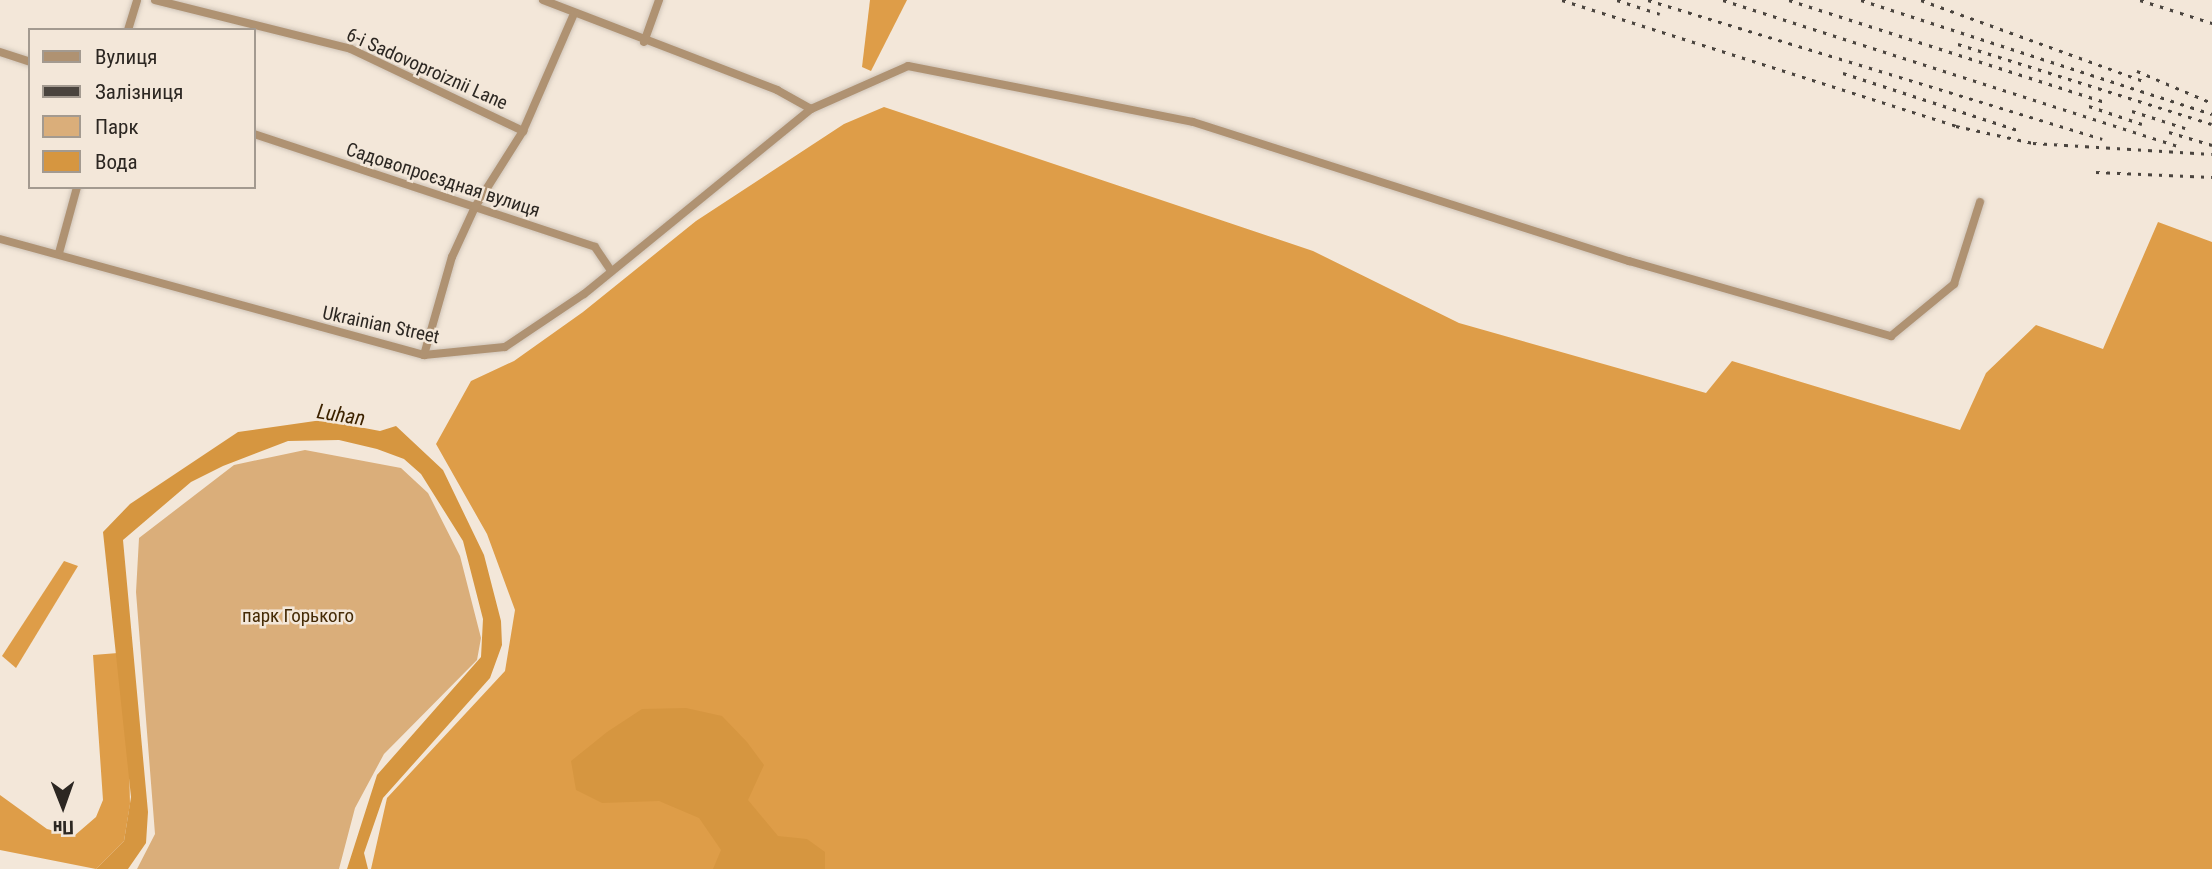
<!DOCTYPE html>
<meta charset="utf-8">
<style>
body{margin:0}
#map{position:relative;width:2212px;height:869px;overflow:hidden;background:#f3e7d9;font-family:"Roboto Condensed",sans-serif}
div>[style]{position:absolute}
.green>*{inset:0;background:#daae7a}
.forest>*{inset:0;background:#de9d48}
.water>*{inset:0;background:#d69640}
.roads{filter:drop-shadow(0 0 2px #cfc4b8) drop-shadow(0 0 2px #cfc4b8)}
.street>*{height:8px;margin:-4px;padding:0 4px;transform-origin:4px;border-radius:4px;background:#af9272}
.rail>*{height:2.5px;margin-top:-1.25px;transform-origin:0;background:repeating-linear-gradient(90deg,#4a443e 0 3.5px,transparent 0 10.5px)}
span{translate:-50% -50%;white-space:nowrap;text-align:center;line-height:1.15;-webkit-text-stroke:5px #f3e7d9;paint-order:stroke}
.street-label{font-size:19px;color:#2c2722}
.park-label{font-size:19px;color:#452b06}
.water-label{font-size:21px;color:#3d2300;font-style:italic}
.legend{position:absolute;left:28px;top:28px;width:228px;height:161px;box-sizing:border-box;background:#f3e7d9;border:2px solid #a39a90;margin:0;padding:9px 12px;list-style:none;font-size:21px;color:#2c2722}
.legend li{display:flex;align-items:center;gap:14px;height:35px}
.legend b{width:35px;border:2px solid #a39a90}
.north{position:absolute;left:28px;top:771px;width:70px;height:70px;-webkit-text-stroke:5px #f3e7d9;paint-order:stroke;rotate:179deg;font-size:19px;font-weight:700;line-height:28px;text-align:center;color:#2c2722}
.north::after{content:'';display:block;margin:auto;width:24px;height:32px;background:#2c2722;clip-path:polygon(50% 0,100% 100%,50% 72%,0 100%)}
</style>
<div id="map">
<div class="green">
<i style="clip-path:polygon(305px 450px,401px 468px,428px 493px,460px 556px,481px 638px,477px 660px,384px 754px,355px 808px,339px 869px,137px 869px,155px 834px,136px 592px,139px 538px,234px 465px)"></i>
</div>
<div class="forest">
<i style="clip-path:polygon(870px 0,907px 0,871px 71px,862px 67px)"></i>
<i style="clip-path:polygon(884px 107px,1313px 251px,1459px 323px,1706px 393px,1732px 361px,1960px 430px,1986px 373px,2036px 325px,2103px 349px,2158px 222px,2212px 242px,2212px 869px,371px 869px,387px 798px,505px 671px,515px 610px,487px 534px,436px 444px,471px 381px,514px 361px,583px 312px,696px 221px,844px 124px)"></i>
<i style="clip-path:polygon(64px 561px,78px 566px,16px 668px,2px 656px)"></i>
<i style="clip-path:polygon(118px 653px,128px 714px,130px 804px,124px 841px,96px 869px,0 850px,0 795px,47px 829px,74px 836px,96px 817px,103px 800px,93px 655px)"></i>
</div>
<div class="water">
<i style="clip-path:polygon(322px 420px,380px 431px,396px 426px,443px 470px,484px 555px,501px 621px,502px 645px,490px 678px,383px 798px,364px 853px,368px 869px,347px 869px,377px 775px,481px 657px,483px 619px,463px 541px,421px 474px,404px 459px,377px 449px,339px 440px,288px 441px,223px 466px,191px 482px,123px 540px,148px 812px,146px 843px,128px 869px,96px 869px,124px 841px,131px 797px,103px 532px,130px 504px,238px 432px)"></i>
<i style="clip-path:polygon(686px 708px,722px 716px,747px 742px,764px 765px,748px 800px,778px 836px,807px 839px,825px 852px,825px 869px,713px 869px,721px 850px,699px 818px,659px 801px,602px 803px,576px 790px,571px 761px,607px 732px,642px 709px)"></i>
</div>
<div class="roads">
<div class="street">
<i style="left:155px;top:0;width:202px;rotate:14deg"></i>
<i style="left:351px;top:49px;width:191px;rotate:25.5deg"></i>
<i style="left:543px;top:0;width:251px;rotate:21deg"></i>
<i style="left:777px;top:90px;width:39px;rotate:29deg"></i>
<i style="left:128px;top:30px;width:31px;rotate:-73deg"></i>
<i style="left:644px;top:42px;width:45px;rotate:-70.3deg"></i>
<i style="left:0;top:52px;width:32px;rotate:18deg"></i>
<i style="left:254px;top:134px;width:359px;rotate:18.3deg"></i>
<i style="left:595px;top:247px;width:29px;rotate:56deg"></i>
<i style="left:0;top:239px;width:440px;rotate:15.3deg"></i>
<i style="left:424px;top:355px;width:81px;rotate:-5.6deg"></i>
<i style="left:505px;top:347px;width:95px;rotate:-33.9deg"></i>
<i style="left:584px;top:294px;width:293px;rotate:-39.2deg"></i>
<i style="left:811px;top:109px;width:106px;rotate:-23.9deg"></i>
<i style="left:908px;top:66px;width:290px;rotate:11.1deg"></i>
<i style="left:1193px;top:122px;width:458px;rotate:17.7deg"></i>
<i style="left:1629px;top:261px;width:273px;rotate:16deg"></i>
<i style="left:1891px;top:336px;width:82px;rotate:-39.5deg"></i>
<i style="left:1954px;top:284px;width:86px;rotate:-72.4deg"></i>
<i style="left:59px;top:253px;width:68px;rotate:-74.7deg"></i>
<i style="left:424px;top:355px;width:102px;rotate:-74.1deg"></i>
<i style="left:452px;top:257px;width:55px;rotate:-65.3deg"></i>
<i style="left:475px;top:207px;width:90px;rotate:-57.7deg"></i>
<i style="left:523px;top:131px;width:125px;rotate:-66.5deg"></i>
</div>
</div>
<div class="rail">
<i style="left:1562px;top:0;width:414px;rotate:17.7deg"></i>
<i style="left:1956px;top:126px;width:79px;rotate:12.4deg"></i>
<i style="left:2033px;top:143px;width:179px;rotate:3.5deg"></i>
<i style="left:1617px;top:0;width:45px;rotate:18deg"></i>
<i style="left:1648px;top:0;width:475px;rotate:17deg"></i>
<i style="left:1723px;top:0;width:479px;rotate:17.8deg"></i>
<i style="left:1789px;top:0;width:332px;rotate:17.9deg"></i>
<i style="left:1861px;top:0;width:369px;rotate:18deg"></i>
<i style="left:1921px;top:0;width:237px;rotate:20deg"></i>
<i style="left:2140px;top:0;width:76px;rotate:17.7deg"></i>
<i style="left:1958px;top:44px;width:266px;rotate:17.5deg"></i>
<i style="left:2137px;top:71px;width:82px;rotate:23.1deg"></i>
<i style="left:1843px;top:73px;width:186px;rotate:18.1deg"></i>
<i style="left:2089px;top:106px;width:56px;rotate:18.8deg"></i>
<i style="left:2132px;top:111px;width:56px;rotate:17.8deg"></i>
<i style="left:2169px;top:132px;width:45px;rotate:16.8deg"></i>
<i style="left:2096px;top:172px;width:116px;rotate:2.5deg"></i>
</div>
<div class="street-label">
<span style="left:427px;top:69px;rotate:24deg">6-i Sadovoproiznii Lane</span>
<span style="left:443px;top:180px;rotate:18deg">Садовопроєздная вулиця</span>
<span style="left:381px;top:325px;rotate:12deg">Ukrainian Street</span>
</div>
<div class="park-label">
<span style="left:298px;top:616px">парк Горького</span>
</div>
<div class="water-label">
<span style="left:341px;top:415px;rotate:9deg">Luhan</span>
</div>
<ul class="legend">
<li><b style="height:9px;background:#af9272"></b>Вулиця</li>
<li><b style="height:9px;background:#4a443e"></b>Залізниця</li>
<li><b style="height:19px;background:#daae7a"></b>Парк</li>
<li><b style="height:19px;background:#d69640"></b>Вода</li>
</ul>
<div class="north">Пн</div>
</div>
